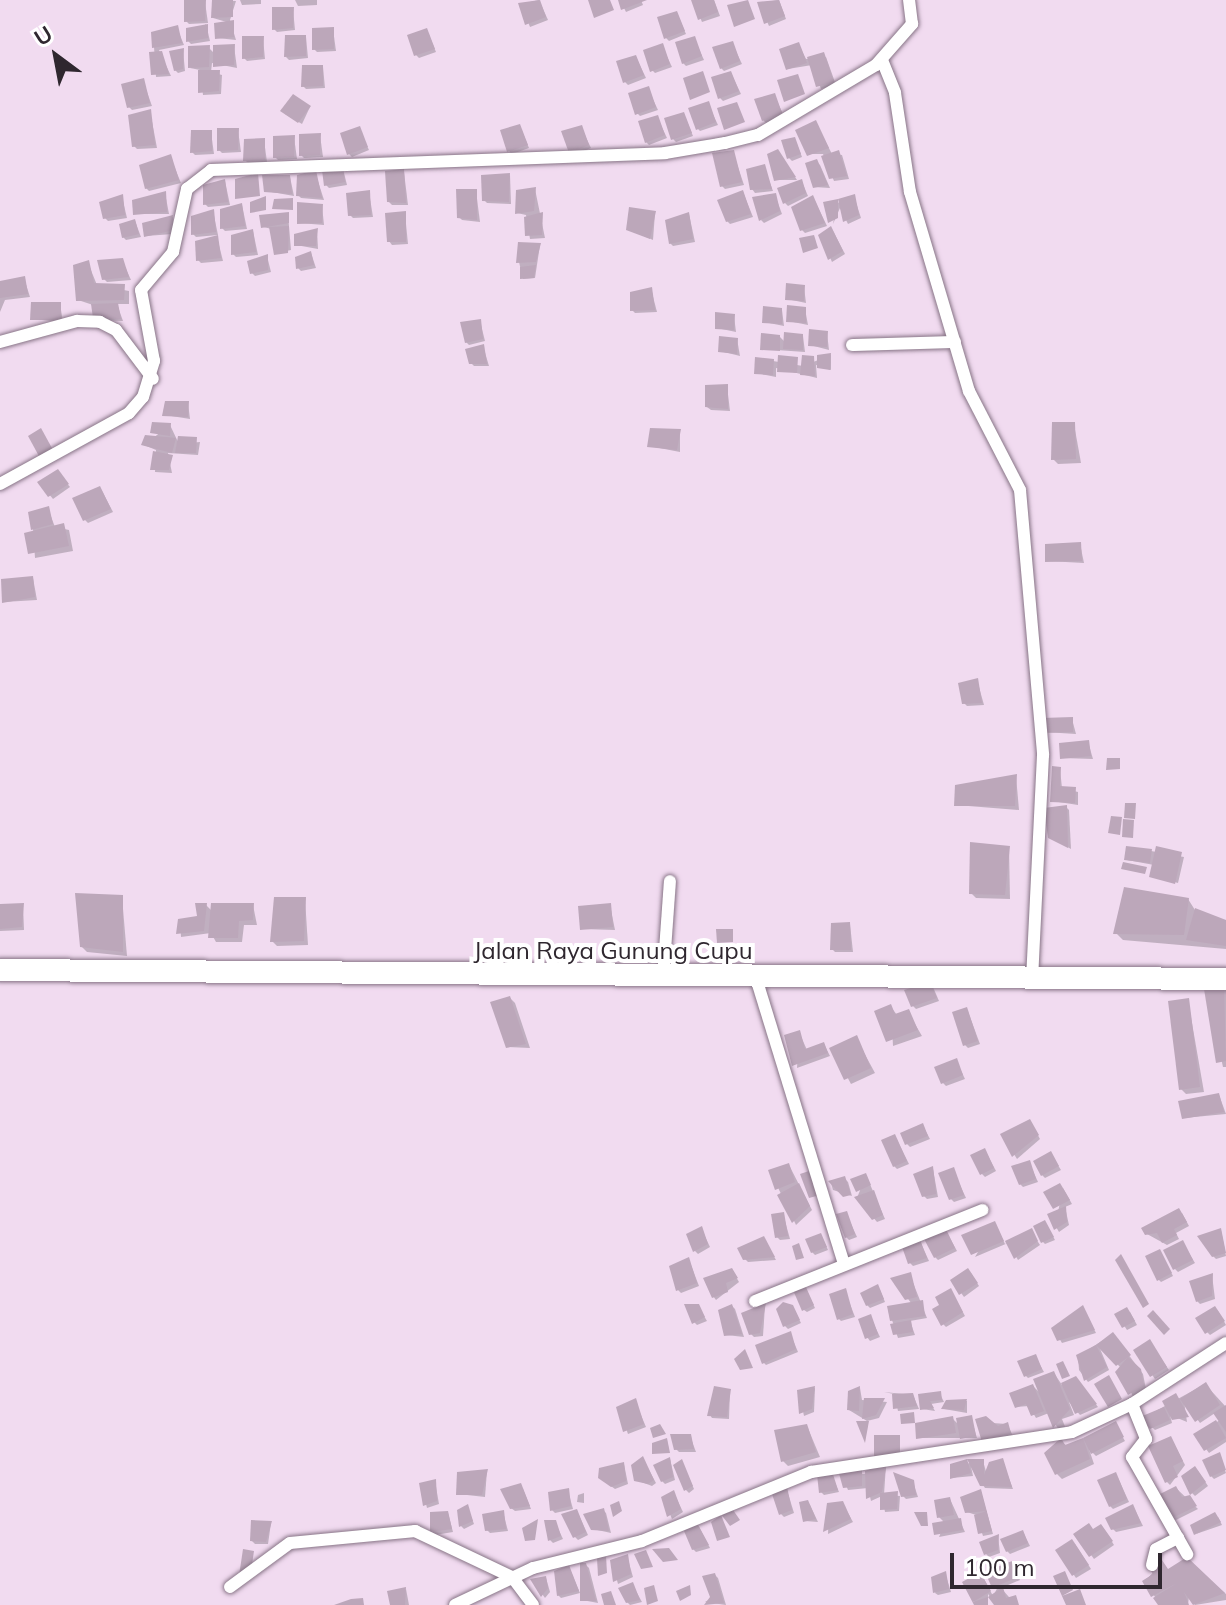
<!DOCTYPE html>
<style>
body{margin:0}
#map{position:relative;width:1226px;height:1605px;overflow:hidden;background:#f1dbf0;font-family:Mulish,sans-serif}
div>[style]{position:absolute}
.shadow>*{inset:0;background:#0003}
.building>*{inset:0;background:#bca7ba}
.roads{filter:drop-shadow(0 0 2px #877486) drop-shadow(0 0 2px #877486)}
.street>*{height:12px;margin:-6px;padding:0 6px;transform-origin:6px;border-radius:6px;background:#fff}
.highway>*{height:22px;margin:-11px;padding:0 11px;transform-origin:11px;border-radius:11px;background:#fff}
span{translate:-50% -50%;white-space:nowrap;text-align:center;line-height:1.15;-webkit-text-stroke:8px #fff;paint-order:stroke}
.street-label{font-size:24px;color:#2f272f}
.north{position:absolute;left:16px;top:16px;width:80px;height:80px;-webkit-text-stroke:6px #fff;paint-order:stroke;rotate:328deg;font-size:22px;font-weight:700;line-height:32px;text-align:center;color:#2f272f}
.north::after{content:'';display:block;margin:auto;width:28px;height:36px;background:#2f272f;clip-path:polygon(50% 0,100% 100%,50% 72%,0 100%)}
.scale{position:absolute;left:950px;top:1553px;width:212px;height:36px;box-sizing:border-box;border:4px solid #2f272f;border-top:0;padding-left:10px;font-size:24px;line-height:28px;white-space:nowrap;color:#2f272f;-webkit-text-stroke:6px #fff;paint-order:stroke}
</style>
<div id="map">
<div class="shadow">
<i style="clip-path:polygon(214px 0,236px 1px,230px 20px,236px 40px,217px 38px,230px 23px,213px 18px)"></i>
<i style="clip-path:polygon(240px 0,261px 0,261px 4px,242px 5px)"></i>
<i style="clip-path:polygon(295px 0,317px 0,317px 5px,298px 6px)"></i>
<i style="clip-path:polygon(539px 0,548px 20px,530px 27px,521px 4px)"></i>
<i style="clip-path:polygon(620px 0,641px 0,643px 5px,626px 12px)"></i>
<i style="clip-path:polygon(693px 0,714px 0,720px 16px,702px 22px)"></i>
<i style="clip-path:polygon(779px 0,786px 19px,769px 26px,759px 3px)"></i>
<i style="clip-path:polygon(205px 2px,208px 23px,189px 24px,186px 21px)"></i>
<i style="clip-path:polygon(293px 9px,295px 30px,277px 32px,274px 29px)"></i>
<i style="clip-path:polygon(677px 13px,686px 34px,669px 41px,666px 38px)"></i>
<i style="clip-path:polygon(206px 24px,210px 41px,191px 44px,188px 41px)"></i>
<i style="clip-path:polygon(177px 28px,184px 45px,159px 50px,171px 76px,156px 77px,154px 47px)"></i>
<i style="clip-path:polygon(333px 29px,336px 51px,317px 52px,314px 49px)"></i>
<i style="clip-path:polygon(427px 30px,436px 52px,419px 58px,416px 55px)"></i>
<i style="clip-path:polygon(306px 37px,308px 58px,289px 60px,286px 57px)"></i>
<i style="clip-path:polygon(263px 38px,265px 59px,247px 61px,244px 58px)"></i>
<i style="clip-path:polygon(694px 38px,704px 60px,686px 66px,683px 63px)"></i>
<i style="clip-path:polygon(732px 43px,742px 64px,724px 71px,721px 68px)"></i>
<i style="clip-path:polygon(799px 45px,806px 59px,826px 57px,836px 85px,821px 89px,812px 65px,788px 69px,782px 50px)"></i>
<i style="clip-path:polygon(234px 46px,237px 68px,212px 63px,211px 72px,222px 75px,221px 94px,203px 95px,200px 70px,190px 68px,209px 48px,215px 54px)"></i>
<i style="clip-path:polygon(662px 46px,672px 67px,655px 73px,652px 70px)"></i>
<i style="clip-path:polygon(183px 50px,185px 71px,178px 73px,175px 70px)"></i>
<i style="clip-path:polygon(636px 57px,646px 78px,628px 85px,625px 82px)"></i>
<i style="clip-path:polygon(323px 67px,325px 88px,306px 89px,303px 86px)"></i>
<i style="clip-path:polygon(731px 73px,741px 94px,723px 101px,720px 98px)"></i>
<i style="clip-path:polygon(143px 81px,152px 106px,132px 110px,129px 107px)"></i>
<i style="clip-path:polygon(648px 89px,658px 110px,640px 116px,637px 113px)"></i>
<i style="clip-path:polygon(774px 95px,784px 116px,766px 123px,763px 120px)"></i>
<i style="clip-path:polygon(708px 104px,718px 125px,700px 131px,697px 128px)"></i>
<i style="clip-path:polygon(310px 107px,302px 124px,285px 114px)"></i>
<i style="clip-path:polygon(150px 111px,157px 148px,137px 149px,134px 146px)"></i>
<i style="clip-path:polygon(684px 114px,693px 136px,676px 142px,673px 139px)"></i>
<i style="clip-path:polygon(657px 117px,667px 138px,649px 145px,646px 142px)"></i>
<i style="clip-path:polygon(816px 123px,832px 154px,842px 155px,849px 179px,834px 181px,823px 154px,808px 154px)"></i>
<i style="clip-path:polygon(520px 126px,529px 148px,512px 154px,509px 151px)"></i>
<i style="clip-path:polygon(581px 127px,591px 148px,573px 155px)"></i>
<i style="clip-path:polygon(359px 129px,369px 150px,352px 157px,349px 154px)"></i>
<i style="clip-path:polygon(238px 130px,241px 152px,222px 153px,219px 150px)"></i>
<i style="clip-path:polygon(211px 132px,214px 154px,195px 155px,192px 152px)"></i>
<i style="clip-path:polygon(320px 135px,323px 157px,304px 158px,301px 155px)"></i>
<i style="clip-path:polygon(294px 137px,297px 159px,278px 160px,275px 157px)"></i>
<i style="clip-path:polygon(795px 139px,802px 157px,792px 161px,789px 158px)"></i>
<i style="clip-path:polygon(264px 140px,267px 162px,248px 163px,245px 160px)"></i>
<i style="clip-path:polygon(733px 152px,744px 185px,725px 189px,722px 186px)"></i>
<i style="clip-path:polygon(781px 155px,797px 180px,776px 180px)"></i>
<i style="clip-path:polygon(170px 156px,181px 183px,149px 191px,146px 188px)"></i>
<i style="clip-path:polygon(816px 162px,820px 165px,830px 188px,814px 187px)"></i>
<i style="clip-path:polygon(764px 167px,773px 191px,755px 193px,752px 189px)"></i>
<i style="clip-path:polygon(343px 169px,347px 185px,329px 188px,326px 185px)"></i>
<i style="clip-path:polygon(315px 172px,324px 200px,301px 198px,298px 195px)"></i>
<i style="clip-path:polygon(404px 172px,408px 205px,392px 205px,389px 202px)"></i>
<i style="clip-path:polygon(510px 175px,511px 204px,487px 203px,484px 200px)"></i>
<i style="clip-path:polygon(290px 177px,294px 196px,266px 191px)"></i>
<i style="clip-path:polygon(225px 181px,230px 205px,208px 207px,205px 204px)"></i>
<i style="clip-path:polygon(802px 182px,808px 196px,788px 206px,785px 203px)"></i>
<i style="clip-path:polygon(535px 189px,545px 238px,530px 239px,526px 215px,517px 213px)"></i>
<i style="clip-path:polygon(476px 191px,480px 222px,462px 220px,459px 217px)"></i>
<i style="clip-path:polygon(369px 192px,373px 217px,353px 218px,350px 215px)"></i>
<i style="clip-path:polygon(743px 192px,753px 217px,730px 224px,727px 221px)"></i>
<i style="clip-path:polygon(165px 193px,169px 214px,135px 214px)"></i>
<i style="clip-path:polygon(775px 195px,782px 214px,764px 223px,761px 220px)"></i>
<i style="clip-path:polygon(854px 196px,861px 218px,848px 224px,840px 208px,833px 224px,837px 201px,842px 206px)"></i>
<i style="clip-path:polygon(122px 197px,127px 218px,108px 221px,105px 218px)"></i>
<i style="clip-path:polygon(815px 201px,827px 226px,805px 233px,802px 230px)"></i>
<i style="clip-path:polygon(242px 205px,247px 229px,225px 231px,222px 228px)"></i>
<i style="clip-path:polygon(322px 206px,324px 225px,299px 223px)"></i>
<i style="clip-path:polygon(213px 211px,218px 235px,196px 237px,193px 234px)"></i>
<i style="clip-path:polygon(655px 213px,653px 240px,628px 229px)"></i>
<i style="clip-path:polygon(288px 214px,291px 250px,276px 253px,272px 229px,263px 227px)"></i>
<i style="clip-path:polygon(405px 214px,408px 244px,392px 245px,389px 241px)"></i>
<i style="clip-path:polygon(689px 214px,695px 242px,673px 246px,670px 243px)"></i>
<i style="clip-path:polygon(173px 217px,173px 234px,146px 236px,144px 224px)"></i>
<i style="clip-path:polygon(135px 221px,141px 237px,126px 240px,123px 237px)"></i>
<i style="clip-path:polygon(317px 230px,318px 249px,296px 245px)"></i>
<i style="clip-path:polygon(253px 231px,258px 255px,236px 257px,233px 254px)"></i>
<i style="clip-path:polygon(833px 231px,845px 254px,832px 262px,820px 235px)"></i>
<i style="clip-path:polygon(217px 237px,223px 261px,201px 263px,198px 260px)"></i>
<i style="clip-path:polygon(540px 245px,535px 278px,523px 279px,519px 262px)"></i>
<i style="clip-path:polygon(311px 253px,316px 268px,301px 271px,298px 268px)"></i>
<i style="clip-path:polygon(267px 256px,271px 272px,255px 276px,252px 273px)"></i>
<i style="clip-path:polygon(122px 260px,131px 280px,107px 282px,104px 279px)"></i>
<i style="clip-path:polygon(88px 263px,97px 285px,129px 291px,129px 304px,117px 304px,123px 321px,98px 320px,93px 305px,78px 300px)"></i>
<i style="clip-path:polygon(24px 278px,30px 297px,5px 300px,0 312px,0 283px)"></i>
<i style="clip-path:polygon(804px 287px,806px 303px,787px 299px)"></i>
<i style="clip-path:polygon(651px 289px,657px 312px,635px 313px,632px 310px)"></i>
<i style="clip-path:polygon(60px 304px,63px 322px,32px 319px)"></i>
<i style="clip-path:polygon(805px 309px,808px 325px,788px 321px)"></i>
<i style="clip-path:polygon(782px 310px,784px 326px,764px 322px)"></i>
<i style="clip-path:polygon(734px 316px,736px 332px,717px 328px)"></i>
<i style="clip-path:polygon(480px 321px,485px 341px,469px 345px,466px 342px)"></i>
<i style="clip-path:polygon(827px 333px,829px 350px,810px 345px)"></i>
<i style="clip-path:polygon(803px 336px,805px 352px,762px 349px,780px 337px,786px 343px)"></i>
<i style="clip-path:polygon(737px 339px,740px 356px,720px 351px)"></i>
<i style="clip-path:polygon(483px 346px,489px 366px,474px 366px,471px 363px)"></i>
<i style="clip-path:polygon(831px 355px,831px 370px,816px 365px,817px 378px,776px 368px,776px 377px,756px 373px,773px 361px,803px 366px)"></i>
<i style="clip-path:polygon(727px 386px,730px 411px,711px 410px,707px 407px)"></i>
<i style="clip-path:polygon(188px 403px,190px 419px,165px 415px)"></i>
<i style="clip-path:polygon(1074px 424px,1081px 463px,1058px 464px,1053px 459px)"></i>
<i style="clip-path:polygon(170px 425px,179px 444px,200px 442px,198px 455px,168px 453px,172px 473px,155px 472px,156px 450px,144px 445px)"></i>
<i style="clip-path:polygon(680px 431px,680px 452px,649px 446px)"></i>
<i style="clip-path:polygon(60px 475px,70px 487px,53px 499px,39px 482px)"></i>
<i style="clip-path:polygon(102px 491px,113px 512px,88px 523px,85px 520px)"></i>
<i style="clip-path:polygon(48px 509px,55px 527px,69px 530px,73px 551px,35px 558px,33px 529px)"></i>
<i style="clip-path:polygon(1080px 544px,1084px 563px,1047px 561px)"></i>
<i style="clip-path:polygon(33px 578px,37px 600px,4px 602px)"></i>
<i style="clip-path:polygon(977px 680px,984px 705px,967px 706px,964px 703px)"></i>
<i style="clip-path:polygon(1072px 719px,1076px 734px,1044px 732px)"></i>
<i style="clip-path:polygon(1088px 742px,1093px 759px,1062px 758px)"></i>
<i style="clip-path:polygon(1060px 769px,1062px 788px,1078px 792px,1078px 805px,1052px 801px)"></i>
<i style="clip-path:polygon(1016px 776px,1019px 810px,956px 805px)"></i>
<i style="clip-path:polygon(1066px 807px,1069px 810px,1071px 849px,1049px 837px)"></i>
<i style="clip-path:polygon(1009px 848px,1010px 899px,976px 898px,971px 893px)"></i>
<i style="clip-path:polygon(1151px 851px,1184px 857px,1178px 883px,1152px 876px,1154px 865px,1127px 860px)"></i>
<i style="clip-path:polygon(122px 897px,127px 956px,87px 952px,81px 946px)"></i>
<i style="clip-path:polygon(305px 899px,308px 945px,277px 946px,272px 941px)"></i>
<i style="clip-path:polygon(1188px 899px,1195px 910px,1226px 922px,1226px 949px,1123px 940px,1116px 933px)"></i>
<i style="clip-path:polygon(23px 905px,24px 930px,0 931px,0 906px)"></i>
<i style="clip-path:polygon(206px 905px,212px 911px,253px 905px,257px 925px,244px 925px,242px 942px,216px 942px,211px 933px,181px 937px,180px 921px,199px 918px)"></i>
<i style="clip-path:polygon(610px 905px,615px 930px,582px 929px)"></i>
<i style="clip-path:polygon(850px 924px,853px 952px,835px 952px,832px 949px)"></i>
<i style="clip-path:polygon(933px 987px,939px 1001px,916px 1009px,913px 1006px)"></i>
<i style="clip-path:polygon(1226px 990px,1226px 1067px,1223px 1067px,1206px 991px)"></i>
<i style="clip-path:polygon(510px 998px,515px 1003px,530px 1048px,508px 1047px)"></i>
<i style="clip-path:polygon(1188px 1000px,1204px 1092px,1186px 1094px,1181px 1089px)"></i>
<i style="clip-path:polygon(891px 1007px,897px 1015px,908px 1012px,922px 1036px,893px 1046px)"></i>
<i style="clip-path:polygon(967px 1009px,980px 1044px,968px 1048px,965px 1045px)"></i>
<i style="clip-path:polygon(799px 1032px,807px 1050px,824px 1044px,830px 1056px,797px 1068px)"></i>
<i style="clip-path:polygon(856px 1038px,875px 1073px,851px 1084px,832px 1049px)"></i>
<i style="clip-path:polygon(956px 1060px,965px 1079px,946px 1086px,943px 1083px)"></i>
<i style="clip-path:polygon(1219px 1095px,1226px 1114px,1184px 1118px)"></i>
<i style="clip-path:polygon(1032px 1124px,1040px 1139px,1017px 1159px,1002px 1135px)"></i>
<i style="clip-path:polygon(923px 1126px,930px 1139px,910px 1147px,907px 1144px)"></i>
<i style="clip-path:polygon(895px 1136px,909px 1164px,897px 1169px,894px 1166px)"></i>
<i style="clip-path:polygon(987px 1154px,996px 1171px,985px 1177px,982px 1174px)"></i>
<i style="clip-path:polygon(1053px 1157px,1061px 1170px,1045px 1178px,1042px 1175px)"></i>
<i style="clip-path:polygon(1029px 1162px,1038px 1182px,1023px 1187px,1020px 1184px)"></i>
<i style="clip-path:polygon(789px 1165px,812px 1210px,796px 1225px,770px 1171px)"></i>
<i style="clip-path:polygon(933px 1169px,938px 1197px,927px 1199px,924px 1196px)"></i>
<i style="clip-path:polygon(953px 1170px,966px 1198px,954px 1202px,951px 1199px)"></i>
<i style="clip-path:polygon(866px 1175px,885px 1219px,877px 1222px,857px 1198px)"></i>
<i style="clip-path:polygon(845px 1179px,848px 1182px,852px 1196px,833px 1190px,831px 1183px)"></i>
<i style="clip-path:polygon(1063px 1188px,1072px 1204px,1065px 1207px,1069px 1225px,1059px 1232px,1049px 1215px,1058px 1212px)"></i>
<i style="clip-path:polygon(846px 1213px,857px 1237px,849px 1240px,846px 1237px)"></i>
<i style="clip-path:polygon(1182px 1213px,1189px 1226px,1176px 1233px,1179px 1239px,1167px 1245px,1147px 1234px)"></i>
<i style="clip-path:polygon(783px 1214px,790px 1239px,780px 1240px,777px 1237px)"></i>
<i style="clip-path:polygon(995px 1223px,1005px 1244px,1031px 1231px,1040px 1245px,1018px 1260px,1008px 1243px,975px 1257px)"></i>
<i style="clip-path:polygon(1047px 1225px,1055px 1240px,1045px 1244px,1042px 1241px)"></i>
<i style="clip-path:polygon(701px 1228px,710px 1247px,698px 1254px,695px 1251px)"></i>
<i style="clip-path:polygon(945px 1229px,957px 1251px,938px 1260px,935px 1257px)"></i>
<i style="clip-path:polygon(1221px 1231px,1226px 1256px,1216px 1259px,1213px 1256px)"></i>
<i style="clip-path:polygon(821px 1235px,828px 1250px,815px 1255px,812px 1252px)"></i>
<i style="clip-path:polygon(764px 1238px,776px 1260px,748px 1262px,745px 1259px)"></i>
<i style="clip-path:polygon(919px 1239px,929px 1261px,913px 1266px,910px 1263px)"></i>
<i style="clip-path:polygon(1183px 1243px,1195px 1263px,1178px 1272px,1175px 1269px)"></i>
<i style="clip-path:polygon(1162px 1255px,1173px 1276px,1161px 1282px,1158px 1279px)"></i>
<i style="clip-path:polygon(689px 1260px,699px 1286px,681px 1293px,678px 1290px)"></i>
<i style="clip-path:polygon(732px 1270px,739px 1282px,716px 1300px,713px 1296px)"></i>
<i style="clip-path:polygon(971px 1273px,979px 1286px,964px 1297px,952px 1280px)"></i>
<i style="clip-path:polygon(910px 1275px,927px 1318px,910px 1321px,915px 1335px,898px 1338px,892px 1320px,912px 1304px,893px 1280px)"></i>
<i style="clip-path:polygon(1212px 1275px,1215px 1299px,1200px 1304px,1197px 1301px)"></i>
<i style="clip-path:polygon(805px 1287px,815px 1308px,807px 1312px,804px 1310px)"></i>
<i style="clip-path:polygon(880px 1290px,885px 1302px,870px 1308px,867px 1305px)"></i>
<i style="clip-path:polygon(845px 1291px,855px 1317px,841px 1321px,838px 1318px)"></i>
<i style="clip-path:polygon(953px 1294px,965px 1316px,946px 1327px,943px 1324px)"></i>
<i style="clip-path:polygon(698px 1306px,707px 1321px,697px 1325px,694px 1322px)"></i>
<i style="clip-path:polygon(732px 1306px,735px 1309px,744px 1337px,726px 1335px)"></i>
<i style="clip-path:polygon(765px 1306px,763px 1336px,754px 1337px,751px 1334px)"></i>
<i style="clip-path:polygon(793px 1307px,801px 1323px,788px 1329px,785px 1326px)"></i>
<i style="clip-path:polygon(1083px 1308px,1096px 1333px,1062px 1343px,1053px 1328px)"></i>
<i style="clip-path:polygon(1218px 1311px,1226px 1325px,1210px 1335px,1207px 1332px)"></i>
<i style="clip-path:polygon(1130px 1312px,1137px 1325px,1127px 1330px,1117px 1315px)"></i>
<i style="clip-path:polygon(870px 1316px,880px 1337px,870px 1341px,867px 1337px)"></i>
<i style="clip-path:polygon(790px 1333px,798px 1352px,766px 1365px,763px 1362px)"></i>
<i style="clip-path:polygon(1113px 1334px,1143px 1374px,1146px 1389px,1133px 1397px,1121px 1368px,1098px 1344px,1109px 1370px,1088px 1382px,1079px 1370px,1078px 1356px)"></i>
<i style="clip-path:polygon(1152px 1345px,1169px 1370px,1155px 1379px,1136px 1351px)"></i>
<i style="clip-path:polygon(1035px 1356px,1044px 1372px,1028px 1378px,1025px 1375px)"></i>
<i style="clip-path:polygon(1054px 1373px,1062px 1385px,1076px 1378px,1098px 1407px,1080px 1415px,1069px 1402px,1074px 1415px,1062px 1419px,1066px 1429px,1060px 1432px,1049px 1413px,1036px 1418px,1029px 1406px,1016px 1407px,1033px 1386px,1042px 1395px)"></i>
<i style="clip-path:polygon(1205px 1384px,1226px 1407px,1226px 1442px,1209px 1453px,1196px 1435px,1220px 1420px,1215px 1413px,1200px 1423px,1184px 1401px,1187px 1422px,1170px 1415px,1172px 1423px,1155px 1430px,1143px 1418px)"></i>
<i style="clip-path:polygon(815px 1388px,814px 1412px,804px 1416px,799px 1392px)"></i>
<i style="clip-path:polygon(860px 1388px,862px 1400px,887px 1402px,879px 1418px,867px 1421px,849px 1410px)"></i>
<i style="clip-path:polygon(730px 1390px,729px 1419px,712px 1418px,710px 1415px)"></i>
<i style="clip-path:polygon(884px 1392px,913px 1395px,919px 1409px,898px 1411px,894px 1394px)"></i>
<i style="clip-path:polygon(940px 1394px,944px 1402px,931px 1404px,935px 1411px,922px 1409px,920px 1396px)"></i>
<i style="clip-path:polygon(635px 1401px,646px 1427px,628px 1434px,619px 1408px)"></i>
<i style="clip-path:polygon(967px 1401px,967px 1413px,944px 1409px,947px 1402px)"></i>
<i style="clip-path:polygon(971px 1417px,977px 1438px,918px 1438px,952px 1418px,959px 1425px)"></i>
<i style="clip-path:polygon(978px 1422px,1007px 1424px,1013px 1436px,987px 1444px)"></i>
<i style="clip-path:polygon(1115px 1424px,1125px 1441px,1096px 1456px,1089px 1449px,1094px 1464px,1062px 1479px,1057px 1474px,1047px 1453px,1061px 1441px,1067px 1446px)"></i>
<i style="clip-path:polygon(807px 1426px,820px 1457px,788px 1466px,783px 1461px)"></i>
<i style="clip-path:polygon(690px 1436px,696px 1452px,679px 1452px,676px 1449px)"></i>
<i style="clip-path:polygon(1171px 1438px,1185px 1465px,1170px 1485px,1167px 1482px)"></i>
<i style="clip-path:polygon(1219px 1454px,1226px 1473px,1214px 1479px,1211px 1476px)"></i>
<i style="clip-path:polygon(643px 1459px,656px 1483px,652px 1486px,636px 1480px)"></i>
<i style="clip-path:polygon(670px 1459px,675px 1480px,665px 1484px,662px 1481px)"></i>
<i style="clip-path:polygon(1002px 1460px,1013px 1489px,985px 1488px,971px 1466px,973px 1476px,952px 1478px,952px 1466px,983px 1461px,987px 1475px)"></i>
<i style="clip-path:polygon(682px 1462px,694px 1489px,689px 1493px,686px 1490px)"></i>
<i style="clip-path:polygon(624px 1464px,628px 1484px,615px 1489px,604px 1481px)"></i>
<i style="clip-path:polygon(886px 1465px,884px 1495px,900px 1496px,899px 1511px,885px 1512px,882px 1496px,871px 1501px,868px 1488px,848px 1490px,840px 1471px,864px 1474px)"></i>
<i style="clip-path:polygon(487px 1471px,485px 1497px,458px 1494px)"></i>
<i style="clip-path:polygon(1198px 1471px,1208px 1486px,1195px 1496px,1192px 1493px)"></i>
<i style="clip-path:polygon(831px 1473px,839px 1492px,824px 1495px,821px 1492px)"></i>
<i style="clip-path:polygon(1118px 1478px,1129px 1502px,1113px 1509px,1110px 1506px)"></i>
<i style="clip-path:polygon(435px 1481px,439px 1504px,427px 1508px,421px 1484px)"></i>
<i style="clip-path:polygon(913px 1482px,918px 1497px,906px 1499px,903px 1496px)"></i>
<i style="clip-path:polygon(1176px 1488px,1198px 1509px,1174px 1521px,1161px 1496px)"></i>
<i style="clip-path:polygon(523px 1489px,531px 1509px,515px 1511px,511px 1508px)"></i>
<i style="clip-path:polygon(787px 1490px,794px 1513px,784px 1517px,781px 1514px)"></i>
<i style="clip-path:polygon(568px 1491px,573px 1509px,555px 1513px,552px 1510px)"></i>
<i style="clip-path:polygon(981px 1492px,993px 1534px,983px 1536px,976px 1515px,967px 1512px)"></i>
<i style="clip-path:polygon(584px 1493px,584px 1503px,577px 1502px,578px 1495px)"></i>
<i style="clip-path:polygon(674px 1493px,683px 1512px,672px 1519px,663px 1498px)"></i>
<i style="clip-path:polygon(950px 1499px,965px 1532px,939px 1537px,945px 1523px,939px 1517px)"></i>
<i style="clip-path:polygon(807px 1502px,810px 1505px,818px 1522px,805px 1521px)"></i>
<i style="clip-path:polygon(843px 1504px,853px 1522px,828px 1534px,829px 1505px)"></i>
<i style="clip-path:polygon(467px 1506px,474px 1524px,464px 1529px,461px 1526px)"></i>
<i style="clip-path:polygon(603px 1510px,606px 1513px,611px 1533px,593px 1529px)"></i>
<i style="clip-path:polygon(1135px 1510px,1143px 1526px,1116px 1532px,1113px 1529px)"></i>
<i style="clip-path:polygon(577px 1511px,588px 1535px,578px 1540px,575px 1537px)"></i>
<i style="clip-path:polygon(503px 1512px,508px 1531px,490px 1533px,487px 1530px)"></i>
<i style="clip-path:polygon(448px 1513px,453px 1532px,435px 1535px,432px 1532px)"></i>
<i style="clip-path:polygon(1218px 1517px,1222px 1525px,1196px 1534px)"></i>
<i style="clip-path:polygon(555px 1522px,563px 1539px,553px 1543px,550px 1540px)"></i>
<i style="clip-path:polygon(271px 1523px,268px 1544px,255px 1544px,252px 1541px)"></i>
<i style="clip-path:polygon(699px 1527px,710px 1548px,696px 1552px,693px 1549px)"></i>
<i style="clip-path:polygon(1104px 1529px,1114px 1545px,1094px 1559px,1076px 1534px)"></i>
<i style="clip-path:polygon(1023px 1532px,1030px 1546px,1010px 1554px,1007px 1551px)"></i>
<i style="clip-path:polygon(998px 1536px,1000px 1553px,989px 1557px,986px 1554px)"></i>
<i style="clip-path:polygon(1075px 1544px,1091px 1569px,1076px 1578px,1057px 1550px)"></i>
<i style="clip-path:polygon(627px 1556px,633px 1577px,618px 1584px,612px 1562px)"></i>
<i style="clip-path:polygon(1186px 1560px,1226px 1594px,1226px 1600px,1195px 1605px,1189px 1596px,1188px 1605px,1160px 1605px,1145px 1581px,1162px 1563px,1169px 1571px)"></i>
<i style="clip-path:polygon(1011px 1563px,1020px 1580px,1001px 1588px,1016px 1605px,996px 1605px,988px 1594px,988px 1605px,976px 1605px,964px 1583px,983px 1577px,993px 1596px)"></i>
<i style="clip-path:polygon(586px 1565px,589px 1568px,598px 1603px,582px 1600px)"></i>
<i style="clip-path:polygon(569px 1567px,580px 1593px,561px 1598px,558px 1595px)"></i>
<i style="clip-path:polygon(945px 1573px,951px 1592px,938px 1595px,935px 1593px)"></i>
<i style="clip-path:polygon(715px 1575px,718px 1578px,726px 1605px,705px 1602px,712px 1598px)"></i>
<i style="clip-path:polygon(546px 1578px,550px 1592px,545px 1598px,533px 1581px)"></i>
<i style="clip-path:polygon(632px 1584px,642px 1602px,630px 1605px,627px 1602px)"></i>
<i style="clip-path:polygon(406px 1589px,409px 1605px,392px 1605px)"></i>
</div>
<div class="building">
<i style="clip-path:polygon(184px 0,206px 0,205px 21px,184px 22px)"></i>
<i style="clip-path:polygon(212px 0,233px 0,233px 17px,211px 18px)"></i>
<i style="clip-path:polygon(540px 0,546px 17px,525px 25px,518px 3px)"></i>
<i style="clip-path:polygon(588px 0,610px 0,614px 10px,594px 18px)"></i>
<i style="clip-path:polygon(618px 0,647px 0,621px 10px)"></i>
<i style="clip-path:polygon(691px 0,714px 0,718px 12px,698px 20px)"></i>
<i style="clip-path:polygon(748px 0,755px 19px,734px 27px,727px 5px)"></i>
<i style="clip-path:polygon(779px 0,785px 16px,764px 24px,757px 2px)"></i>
<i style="clip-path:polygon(272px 7px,294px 7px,293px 28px,272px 30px)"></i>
<i style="clip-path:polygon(677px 11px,685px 31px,664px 39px,657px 17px)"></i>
<i style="clip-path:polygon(234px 20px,234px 37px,215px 39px,214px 23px)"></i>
<i style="clip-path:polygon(208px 24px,208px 38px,186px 42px,186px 28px)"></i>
<i style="clip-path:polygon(178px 25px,182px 43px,152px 48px,151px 32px)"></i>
<i style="clip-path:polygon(334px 27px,334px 49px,312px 50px,312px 28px)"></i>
<i style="clip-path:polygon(427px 28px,435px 49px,414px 56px,407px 35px)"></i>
<i style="clip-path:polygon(285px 35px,306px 35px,306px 56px,284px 57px)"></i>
<i style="clip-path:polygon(242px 36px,264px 36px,263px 57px,242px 59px)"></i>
<i style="clip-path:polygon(695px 36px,702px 56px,682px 64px,675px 42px)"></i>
<i style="clip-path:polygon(733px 41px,740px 61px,720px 69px,712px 47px)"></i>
<i style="clip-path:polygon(799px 42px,807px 63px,786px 70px,779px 49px)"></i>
<i style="clip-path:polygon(663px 43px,670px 64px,650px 72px,643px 50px)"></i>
<i style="clip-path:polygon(235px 44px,234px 65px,213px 67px,213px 45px)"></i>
<i style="clip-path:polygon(210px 45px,209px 67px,188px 68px,188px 46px)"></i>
<i style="clip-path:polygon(184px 48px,183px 69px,174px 71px,169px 51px)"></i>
<i style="clip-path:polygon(162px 51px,169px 74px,151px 75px,149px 52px)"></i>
<i style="clip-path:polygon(824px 52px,834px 82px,816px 87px,807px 57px)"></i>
<i style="clip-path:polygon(636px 55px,644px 75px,623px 83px,616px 61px)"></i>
<i style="clip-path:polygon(302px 65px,323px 65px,323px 86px,301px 87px)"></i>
<i style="clip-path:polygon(198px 70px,220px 70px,219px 91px,198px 93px)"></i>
<i style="clip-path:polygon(703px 71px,710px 92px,690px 100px,683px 78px)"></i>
<i style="clip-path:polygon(731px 71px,739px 91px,718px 99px,711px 77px)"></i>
<i style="clip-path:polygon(798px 74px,805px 94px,784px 102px,777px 80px)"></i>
<i style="clip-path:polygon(144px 78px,150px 103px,127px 108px,121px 84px)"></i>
<i style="clip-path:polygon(649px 86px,656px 107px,635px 115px,628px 93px)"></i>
<i style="clip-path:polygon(775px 93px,782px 113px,762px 121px,754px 99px)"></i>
<i style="clip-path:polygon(293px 94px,311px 106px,298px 123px,280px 111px)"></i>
<i style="clip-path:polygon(709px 101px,716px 122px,696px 130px,688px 108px)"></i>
<i style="clip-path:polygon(737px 102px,745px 122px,724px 130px,717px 108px)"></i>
<i style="clip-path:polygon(151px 109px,155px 145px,132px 147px,128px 115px)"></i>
<i style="clip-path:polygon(684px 112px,692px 133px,671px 140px,664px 118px)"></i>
<i style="clip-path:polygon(658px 115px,665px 135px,645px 143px,638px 121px)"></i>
<i style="clip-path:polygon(816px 120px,829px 148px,807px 156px,795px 130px)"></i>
<i style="clip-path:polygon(520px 124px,528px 145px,507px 152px,500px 130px)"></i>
<i style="clip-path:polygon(582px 125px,589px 145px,569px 153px,561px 131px)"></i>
<i style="clip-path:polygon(360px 126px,368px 147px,347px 155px,340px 133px)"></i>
<i style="clip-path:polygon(217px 128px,239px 128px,238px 150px,217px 151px)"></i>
<i style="clip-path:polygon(191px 130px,212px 130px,212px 151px,190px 153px)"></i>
<i style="clip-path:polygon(321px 133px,320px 155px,299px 156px,299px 134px)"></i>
<i style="clip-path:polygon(295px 135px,294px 157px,273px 158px,273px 136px)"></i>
<i style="clip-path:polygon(795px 137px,801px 154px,787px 159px,781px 140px)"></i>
<i style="clip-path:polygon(265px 138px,265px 160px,243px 161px,244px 139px)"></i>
<i style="clip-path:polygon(778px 149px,796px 177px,774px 181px,767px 154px)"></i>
<i style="clip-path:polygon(734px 150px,742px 182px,720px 187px,712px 153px)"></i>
<i style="clip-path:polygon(839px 150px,847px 176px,829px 179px,821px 156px)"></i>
<i style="clip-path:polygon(171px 154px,179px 180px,145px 189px,139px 165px)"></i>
<i style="clip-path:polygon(817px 159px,828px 185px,813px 188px,805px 163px)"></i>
<i style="clip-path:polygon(765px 164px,772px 189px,750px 190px,746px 169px)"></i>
<i style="clip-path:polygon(343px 167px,345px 182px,324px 186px,322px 170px)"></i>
<i style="clip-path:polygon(404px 169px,406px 203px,387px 202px,385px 171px)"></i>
<i style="clip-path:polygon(316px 170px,322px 198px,296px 196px,297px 175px)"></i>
<i style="clip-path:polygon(258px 173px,260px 196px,235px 199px,235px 179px)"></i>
<i style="clip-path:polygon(510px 173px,509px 202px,482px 201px,481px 175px)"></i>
<i style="clip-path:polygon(262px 175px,290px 175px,292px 194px,264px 192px)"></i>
<i style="clip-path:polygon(225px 179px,228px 202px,203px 205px,203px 185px)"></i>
<i style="clip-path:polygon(802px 179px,806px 193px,783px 204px,777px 188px)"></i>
<i style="clip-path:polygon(536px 187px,534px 211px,515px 214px,516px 190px)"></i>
<i style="clip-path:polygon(456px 189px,477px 189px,477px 220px,457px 218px)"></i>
<i style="clip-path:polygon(370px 190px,371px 215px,348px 216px,346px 193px)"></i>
<i style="clip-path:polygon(743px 190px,751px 214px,726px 222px,717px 200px)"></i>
<i style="clip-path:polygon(166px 191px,167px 212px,133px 215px,132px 200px)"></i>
<i style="clip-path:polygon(776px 193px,780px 211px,759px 221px,752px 197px)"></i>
<i style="clip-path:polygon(123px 194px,125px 215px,103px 219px,99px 202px)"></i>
<i style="clip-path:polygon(855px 194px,859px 215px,843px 222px,838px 199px)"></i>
<i style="clip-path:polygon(813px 195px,825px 223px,800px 231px,791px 207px)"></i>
<i style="clip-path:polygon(266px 196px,266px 210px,250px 213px,250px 202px)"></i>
<i style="clip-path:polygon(293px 198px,293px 210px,272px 209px,274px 199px)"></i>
<i style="clip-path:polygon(838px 199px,838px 218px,828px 223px,823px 202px)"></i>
<i style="clip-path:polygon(297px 202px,323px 204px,322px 223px,297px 224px)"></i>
<i style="clip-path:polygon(242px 203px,245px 226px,220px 229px,220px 209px)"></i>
<i style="clip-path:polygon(629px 207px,656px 211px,650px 239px,626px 230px)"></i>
<i style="clip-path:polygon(214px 209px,216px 232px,191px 235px,191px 216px)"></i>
<i style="clip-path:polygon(406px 211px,406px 242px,387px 242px,385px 213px)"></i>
<i style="clip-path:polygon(289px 212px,289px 223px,261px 228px,259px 215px)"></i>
<i style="clip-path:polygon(543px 212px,542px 235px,525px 236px,524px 217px)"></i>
<i style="clip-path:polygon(689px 212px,693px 239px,669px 244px,665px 220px)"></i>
<i style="clip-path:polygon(173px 215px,170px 231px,144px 237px,142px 223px)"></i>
<i style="clip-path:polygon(135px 219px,139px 234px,122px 238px,119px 224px)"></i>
<i style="clip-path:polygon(289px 226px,288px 253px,274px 255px,269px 227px)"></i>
<i style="clip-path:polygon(831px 226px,843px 251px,828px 260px,818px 235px)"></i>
<i style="clip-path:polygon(318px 228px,316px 246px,294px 246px,294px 234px)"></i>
<i style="clip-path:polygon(253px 229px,256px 252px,231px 255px,231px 235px)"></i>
<i style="clip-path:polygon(218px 235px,221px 258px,196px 261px,195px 241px)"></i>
<i style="clip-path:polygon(814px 235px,818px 248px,803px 253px,799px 238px)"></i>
<i style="clip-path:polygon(518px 242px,541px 243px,536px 262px,516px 263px)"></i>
<i style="clip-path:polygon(311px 251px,314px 265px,296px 269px,295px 257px)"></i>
<i style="clip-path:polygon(268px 254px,268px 270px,250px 274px,247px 261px)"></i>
<i style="clip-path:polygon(123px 258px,129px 277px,102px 280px,97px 260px)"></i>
<i style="clip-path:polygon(89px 260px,94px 283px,125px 284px,124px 300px,76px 301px,73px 265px)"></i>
<i style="clip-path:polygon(536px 265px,534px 278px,520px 279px,520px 267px)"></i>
<i style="clip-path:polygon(25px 276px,28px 294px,0 298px,0 281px)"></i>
<i style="clip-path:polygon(786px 283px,805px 285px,804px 301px,785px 300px)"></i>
<i style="clip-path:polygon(652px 287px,655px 310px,630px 311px,630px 292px)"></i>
<i style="clip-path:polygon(31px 302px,61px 302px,61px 320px,30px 320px)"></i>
<i style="clip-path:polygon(118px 303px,121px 319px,93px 318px,91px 304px)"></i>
<i style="clip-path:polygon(787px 305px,806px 307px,806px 323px,786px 322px)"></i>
<i style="clip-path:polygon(763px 306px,782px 308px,782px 324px,762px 323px)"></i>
<i style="clip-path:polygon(715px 312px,735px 314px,734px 330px,715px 329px)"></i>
<i style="clip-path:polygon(481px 319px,483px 339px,465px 343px,460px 322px)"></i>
<i style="clip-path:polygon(809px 329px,828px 331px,827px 347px,808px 346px)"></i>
<i style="clip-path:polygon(784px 332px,803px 334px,803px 350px,783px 349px)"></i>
<i style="clip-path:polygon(761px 333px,780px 335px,780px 351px,760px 350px)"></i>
<i style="clip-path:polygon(719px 336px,738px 338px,737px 354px,718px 352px)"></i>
<i style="clip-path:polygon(484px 344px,487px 364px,469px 364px,465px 349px)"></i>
<i style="clip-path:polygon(831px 353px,830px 370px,817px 368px,817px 355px)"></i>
<i style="clip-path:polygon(778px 355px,798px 357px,797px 373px,777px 372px)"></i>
<i style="clip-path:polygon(802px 355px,814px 356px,815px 376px,800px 375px)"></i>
<i style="clip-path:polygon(755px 357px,774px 359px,773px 375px,754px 374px)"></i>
<i style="clip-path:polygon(728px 384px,728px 409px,705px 407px,705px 385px)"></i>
<i style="clip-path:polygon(165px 401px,189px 401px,188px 417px,162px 416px)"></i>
<i style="clip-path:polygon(152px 422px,171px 423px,170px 436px,150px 433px)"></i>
<i style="clip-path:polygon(1052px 422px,1075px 422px,1076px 459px,1051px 460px)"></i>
<i style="clip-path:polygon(41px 428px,53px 450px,40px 458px,28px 436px)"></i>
<i style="clip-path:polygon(650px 428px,681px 429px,677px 450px,647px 447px)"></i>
<i style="clip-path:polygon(145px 435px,176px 438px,172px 453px,141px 445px)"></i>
<i style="clip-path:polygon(178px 436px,197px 437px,196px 453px,175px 453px)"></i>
<i style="clip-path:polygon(153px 451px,173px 455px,169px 470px,150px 470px)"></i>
<i style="clip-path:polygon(58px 469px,69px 484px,48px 497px,37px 482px)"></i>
<i style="clip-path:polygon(100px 486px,111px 509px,83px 521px,72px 498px)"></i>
<i style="clip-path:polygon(49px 506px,53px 524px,31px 530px,28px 512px)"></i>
<i style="clip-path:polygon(64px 523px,69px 546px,28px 554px,24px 533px)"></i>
<i style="clip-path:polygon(1081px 542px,1082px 561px,1045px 562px,1045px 544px)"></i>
<i style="clip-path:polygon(33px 576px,35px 597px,2px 603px,1px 579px)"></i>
<i style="clip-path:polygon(978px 678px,982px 703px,962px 704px,958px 683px)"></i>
<i style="clip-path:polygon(1073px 717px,1073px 732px,1042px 733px,1042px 718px)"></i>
<i style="clip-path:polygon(1089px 740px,1091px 756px,1060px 759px,1059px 743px)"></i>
<i style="clip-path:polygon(1107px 758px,1120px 758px,1120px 769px,1106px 770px)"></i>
<i style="clip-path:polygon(1052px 766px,1061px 767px,1060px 786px,1076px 787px,1075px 803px,1050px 802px)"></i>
<i style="clip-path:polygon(1017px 774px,1015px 806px,954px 806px,955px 785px)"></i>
<i style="clip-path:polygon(1125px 803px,1136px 803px,1135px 819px,1124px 818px)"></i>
<i style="clip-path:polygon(1067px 805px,1068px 848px,1048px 838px,1044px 808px)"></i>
<i style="clip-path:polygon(1111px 816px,1122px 817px,1120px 835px,1108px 833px)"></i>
<i style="clip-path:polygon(1123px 819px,1134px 820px,1133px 838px,1122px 837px)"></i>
<i style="clip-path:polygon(970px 842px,1010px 846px,1005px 895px,969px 894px)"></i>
<i style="clip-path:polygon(1126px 846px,1152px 849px,1150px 863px,1124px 860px)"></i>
<i style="clip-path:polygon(1156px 846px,1182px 852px,1175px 884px,1149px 877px)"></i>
<i style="clip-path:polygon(1123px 862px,1147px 867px,1145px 874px,1121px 869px)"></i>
<i style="clip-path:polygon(1124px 887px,1189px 898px,1184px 935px,1113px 934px)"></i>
<i style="clip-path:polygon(75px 893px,123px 895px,123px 952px,80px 947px)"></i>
<i style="clip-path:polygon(274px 897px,306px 897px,304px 941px,270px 942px)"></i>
<i style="clip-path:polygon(24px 903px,22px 927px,0 929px,0 904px)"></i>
<i style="clip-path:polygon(195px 903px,207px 903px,204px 931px,176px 934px,178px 919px,197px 916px)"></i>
<i style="clip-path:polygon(211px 903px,254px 903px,253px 920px,239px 921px,238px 938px,208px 938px)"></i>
<i style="clip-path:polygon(611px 903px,613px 927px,580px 930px,578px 906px)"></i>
<i style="clip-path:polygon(1195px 908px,1226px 920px,1226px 946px,1186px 940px)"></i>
<i style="clip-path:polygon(850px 922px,851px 950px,830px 950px,831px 923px)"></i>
<i style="clip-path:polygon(716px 929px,733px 929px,733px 942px,717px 943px)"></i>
<i style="clip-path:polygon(930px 982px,937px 998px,911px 1007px,904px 990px)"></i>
<i style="clip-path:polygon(1224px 985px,1226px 1061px,1216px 1063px,1204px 989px)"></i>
<i style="clip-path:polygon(510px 996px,526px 1044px,506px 1048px,490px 1002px)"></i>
<i style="clip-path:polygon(1189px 998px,1200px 1087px,1179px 1090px,1168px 1001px)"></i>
<i style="clip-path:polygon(891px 1004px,895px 1014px,909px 1009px,918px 1030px,886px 1042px,874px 1011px)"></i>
<i style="clip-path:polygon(967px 1007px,978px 1041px,963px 1046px,952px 1012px)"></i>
<i style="clip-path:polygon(800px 1030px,805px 1049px,824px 1042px,828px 1053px,792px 1066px,784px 1035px)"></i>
<i style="clip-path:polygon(857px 1035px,871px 1068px,844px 1080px,829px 1048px)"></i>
<i style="clip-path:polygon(957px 1058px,963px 1075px,941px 1084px,934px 1067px)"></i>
<i style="clip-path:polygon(1219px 1093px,1224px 1112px,1182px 1119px,1178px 1101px)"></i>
<i style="clip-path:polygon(1030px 1119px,1039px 1135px,1012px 1157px,1000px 1134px)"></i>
<i style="clip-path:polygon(923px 1123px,928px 1136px,905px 1145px,900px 1133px)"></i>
<i style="clip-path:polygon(895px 1134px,907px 1161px,893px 1167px,881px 1140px)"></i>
<i style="clip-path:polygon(985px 1148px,994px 1168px,980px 1175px,970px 1155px)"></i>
<i style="clip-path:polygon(1051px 1151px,1059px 1166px,1041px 1176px,1033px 1161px)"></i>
<i style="clip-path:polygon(1030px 1160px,1036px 1179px,1019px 1185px,1011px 1166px)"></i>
<i style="clip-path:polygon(789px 1163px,795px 1182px,775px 1190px,768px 1170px)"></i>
<i style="clip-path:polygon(933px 1166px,936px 1194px,922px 1197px,913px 1174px)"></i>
<i style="clip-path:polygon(954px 1167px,964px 1195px,949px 1200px,938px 1173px)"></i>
<i style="clip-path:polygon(812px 1170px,820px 1195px,809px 1198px,800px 1174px)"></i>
<i style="clip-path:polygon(866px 1173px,871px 1185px,856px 1192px,850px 1179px)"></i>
<i style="clip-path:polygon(845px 1176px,851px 1195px,843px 1197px,828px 1181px)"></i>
<i style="clip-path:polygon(799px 1183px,810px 1206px,792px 1223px,777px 1195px)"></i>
<i style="clip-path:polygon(1060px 1183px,1070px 1200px,1053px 1209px,1043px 1192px)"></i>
<i style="clip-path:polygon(874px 1190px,883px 1215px,872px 1220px,854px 1197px)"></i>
<i style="clip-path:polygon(1066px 1206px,1067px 1222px,1054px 1230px,1047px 1214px)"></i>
<i style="clip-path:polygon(1179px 1208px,1187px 1222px,1174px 1229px,1177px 1235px,1162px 1243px,1157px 1233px,1145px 1235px,1141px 1228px)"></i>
<i style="clip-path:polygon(847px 1211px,855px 1234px,845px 1238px,836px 1214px)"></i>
<i style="clip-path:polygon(784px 1212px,788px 1236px,775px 1238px,771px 1214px)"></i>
<i style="clip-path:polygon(1045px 1220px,1054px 1237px,1041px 1243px,1033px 1226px)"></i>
<i style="clip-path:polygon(995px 1221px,1004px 1241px,971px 1255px,961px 1235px)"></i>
<i style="clip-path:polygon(702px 1226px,708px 1244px,693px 1252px,686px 1234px)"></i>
<i style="clip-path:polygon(945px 1227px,955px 1248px,934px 1258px,923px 1237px)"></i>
<i style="clip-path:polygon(1032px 1228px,1038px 1241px,1014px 1259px,1005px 1241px)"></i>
<i style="clip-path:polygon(1221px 1228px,1226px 1253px,1212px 1257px,1197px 1236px)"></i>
<i style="clip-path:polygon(821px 1233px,827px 1247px,811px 1253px,805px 1239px)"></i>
<i style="clip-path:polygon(764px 1236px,775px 1257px,743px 1260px,737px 1248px)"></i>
<i style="clip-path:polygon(919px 1237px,927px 1258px,908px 1264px,901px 1244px)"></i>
<i style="clip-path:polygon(1183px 1240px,1193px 1260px,1173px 1270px,1163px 1250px)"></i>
<i style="clip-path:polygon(799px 1243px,804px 1258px,796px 1260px,792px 1246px)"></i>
<i style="clip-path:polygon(1160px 1249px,1172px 1273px,1157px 1281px,1145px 1256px)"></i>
<i style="clip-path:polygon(1121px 1254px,1149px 1304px,1143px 1308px,1115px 1260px)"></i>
<i style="clip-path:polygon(689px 1257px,697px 1283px,676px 1291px,669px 1266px)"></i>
<i style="clip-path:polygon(732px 1268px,738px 1278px,726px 1283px,728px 1292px,712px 1298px,703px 1278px)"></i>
<i style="clip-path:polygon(968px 1268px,978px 1283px,959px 1295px,950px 1280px)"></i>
<i style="clip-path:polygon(911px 1272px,917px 1297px,905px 1300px,890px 1278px)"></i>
<i style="clip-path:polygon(1213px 1273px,1212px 1296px,1196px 1302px,1189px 1281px)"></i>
<i style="clip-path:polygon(878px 1284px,884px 1299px,866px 1306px,860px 1293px)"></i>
<i style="clip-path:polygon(805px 1285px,814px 1305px,802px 1311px,793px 1290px)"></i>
<i style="clip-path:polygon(846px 1288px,853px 1314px,837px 1320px,829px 1294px)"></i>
<i style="clip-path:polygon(951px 1288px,963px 1312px,941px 1326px,932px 1309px,939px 1305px,935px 1297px)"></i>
<i style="clip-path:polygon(923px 1300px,925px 1316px,890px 1321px,887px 1306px)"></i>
<i style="clip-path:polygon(783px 1302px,793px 1305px,800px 1320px,783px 1327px,776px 1309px)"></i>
<i style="clip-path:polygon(766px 1303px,760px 1333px,749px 1335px,741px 1313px)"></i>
<i style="clip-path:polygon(684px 1304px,699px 1304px,705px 1317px,692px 1324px)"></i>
<i style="clip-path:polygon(732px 1304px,742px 1334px,724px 1336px,718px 1310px)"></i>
<i style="clip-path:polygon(1083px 1305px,1095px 1330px,1057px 1341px,1051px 1328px)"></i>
<i style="clip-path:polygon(1215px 1306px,1225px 1321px,1205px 1334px,1195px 1318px)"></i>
<i style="clip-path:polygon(1127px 1307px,1135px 1321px,1122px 1328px,1114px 1314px)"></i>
<i style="clip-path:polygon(1153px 1310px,1170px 1329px,1164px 1335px,1147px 1316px)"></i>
<i style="clip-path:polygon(871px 1314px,878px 1334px,865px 1339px,858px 1319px)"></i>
<i style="clip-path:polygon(911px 1320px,913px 1332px,893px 1335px,890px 1324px)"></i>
<i style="clip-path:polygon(791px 1331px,796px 1349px,762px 1364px,755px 1345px)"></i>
<i style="clip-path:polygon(1113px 1332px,1131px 1355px,1116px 1366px,1096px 1345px)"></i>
<i style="clip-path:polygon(1150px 1339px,1167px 1367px,1150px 1377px,1133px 1350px)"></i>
<i style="clip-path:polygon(1096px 1345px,1107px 1367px,1084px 1381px,1076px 1355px)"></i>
<i style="clip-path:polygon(745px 1349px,753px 1368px,740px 1370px,734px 1359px)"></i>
<i style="clip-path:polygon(1036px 1354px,1042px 1369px,1024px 1377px,1017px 1361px)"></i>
<i style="clip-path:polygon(1128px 1357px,1141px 1369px,1144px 1386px,1128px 1395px,1115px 1372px)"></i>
<i style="clip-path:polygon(1063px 1361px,1070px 1376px,1062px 1379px,1056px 1364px)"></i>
<i style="clip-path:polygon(1054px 1371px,1070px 1409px,1053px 1428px,1033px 1379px)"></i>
<i style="clip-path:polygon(1109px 1375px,1122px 1399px,1108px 1407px,1094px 1384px)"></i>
<i style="clip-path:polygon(1076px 1376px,1097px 1404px,1075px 1414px,1061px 1383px)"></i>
<i style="clip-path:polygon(1206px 1382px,1220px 1405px,1195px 1422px,1180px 1399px)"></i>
<i style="clip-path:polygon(1033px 1384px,1044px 1411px,1031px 1416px,1026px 1404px,1015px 1408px,1009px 1393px)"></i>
<i style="clip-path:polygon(714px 1386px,731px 1389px,727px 1417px,707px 1416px)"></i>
<i style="clip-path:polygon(815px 1386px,812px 1409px,799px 1414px,797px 1390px)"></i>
<i style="clip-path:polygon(860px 1386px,859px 1411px,847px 1410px,848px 1391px)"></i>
<i style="clip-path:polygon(941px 1391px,942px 1400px,930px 1401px,934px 1408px,920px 1410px,918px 1394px)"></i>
<i style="clip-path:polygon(913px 1393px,917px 1406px,893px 1409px,892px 1394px)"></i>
<i style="clip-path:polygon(1176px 1393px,1189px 1417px,1172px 1420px,1162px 1401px)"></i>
<i style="clip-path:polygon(636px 1398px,644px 1424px,623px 1432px,616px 1407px)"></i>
<i style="clip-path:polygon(864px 1398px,885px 1398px,876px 1415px,862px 1419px)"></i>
<i style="clip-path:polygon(967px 1399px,964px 1410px,941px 1409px,946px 1400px)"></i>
<i style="clip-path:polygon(1226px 1405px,1226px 1432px,1213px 1413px)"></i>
<i style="clip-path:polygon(1164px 1407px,1170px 1420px,1150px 1429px,1140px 1417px)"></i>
<i style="clip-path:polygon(914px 1412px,915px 1423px,901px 1424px,900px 1414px)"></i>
<i style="clip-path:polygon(972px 1415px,976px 1436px,960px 1439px,956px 1418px)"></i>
<i style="clip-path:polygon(953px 1416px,956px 1433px,916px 1439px,915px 1423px)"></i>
<i style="clip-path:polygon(986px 1416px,998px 1426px,1008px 1422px,1011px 1433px,982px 1442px,975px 1419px)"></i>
<i style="clip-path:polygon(1216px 1420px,1226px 1438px,1204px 1451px,1193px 1434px)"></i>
<i style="clip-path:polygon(856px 1421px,869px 1421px,865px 1443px)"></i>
<i style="clip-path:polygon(1116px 1421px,1124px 1437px,1091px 1454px,1083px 1438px)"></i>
<i style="clip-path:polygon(660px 1424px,666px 1434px,653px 1438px,650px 1428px)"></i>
<i style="clip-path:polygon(807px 1424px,816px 1452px,781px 1462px,774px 1430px)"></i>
<i style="clip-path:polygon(670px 1434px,691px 1434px,694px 1449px,674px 1450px)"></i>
<i style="clip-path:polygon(874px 1435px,900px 1435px,900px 1456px,874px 1457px)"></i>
<i style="clip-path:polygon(1171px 1436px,1183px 1461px,1173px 1466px,1178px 1477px,1165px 1483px,1148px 1446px)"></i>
<i style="clip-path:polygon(667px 1438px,670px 1453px,652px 1454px,652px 1443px)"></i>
<i style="clip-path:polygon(1061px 1438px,1065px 1445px,1083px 1438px,1090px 1459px,1055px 1475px,1044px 1453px)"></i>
<i style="clip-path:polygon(1220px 1452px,1226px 1470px,1210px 1477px,1202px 1460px)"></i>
<i style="clip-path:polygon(643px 1456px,654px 1480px,648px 1484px,634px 1481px,631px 1465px)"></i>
<i style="clip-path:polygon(670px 1457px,673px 1477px,661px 1482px,653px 1465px)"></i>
<i style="clip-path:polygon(1003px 1458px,1012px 1487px,980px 1486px,967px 1459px,971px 1473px,950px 1479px,950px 1464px,967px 1459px,984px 1459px,984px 1475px,989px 1462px)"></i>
<i style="clip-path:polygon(682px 1459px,693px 1486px,684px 1491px,673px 1465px)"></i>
<i style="clip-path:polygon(624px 1462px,626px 1481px,611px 1487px,598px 1478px,599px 1468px)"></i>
<i style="clip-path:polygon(887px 1462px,882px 1492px,866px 1499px,865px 1471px)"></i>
<i style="clip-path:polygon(862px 1465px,862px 1486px,843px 1488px,838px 1470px)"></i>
<i style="clip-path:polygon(1195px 1466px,1206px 1482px,1190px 1495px,1197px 1506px,1170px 1519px,1158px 1495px,1176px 1486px,1182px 1497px,1190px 1495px,1181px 1476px)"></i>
<i style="clip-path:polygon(488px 1469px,482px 1495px,456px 1495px,457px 1472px)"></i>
<i style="clip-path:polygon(832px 1471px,838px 1490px,819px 1493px,817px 1474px)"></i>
<i style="clip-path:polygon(893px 1472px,914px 1480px,916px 1495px,901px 1497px)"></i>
<i style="clip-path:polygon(1116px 1472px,1127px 1499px,1109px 1507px,1097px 1480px)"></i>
<i style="clip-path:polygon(436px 1479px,437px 1501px,423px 1506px,419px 1483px)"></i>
<i style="clip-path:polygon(521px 1483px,530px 1506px,510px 1509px,500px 1489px)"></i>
<i style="clip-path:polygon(787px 1487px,792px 1510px,779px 1515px,772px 1494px)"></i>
<i style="clip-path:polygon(569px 1488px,571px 1506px,550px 1511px,548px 1492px)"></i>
<i style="clip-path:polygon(981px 1489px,992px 1531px,978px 1534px,974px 1515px,987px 1511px,965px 1513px,960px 1497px)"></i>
<i style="clip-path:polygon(674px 1490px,681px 1509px,667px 1517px,661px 1497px)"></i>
<i style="clip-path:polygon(898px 1491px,897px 1509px,880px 1510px,880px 1493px)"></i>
<i style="clip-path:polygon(950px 1497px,954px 1515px,937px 1518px,934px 1500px)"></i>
<i style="clip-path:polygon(808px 1500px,816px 1519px,803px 1522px,799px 1502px)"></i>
<i style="clip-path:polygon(619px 1501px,622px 1511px,613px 1517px,610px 1505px)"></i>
<i style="clip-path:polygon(843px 1501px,851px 1519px,823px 1532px,827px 1503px)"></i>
<i style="clip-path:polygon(468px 1504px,473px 1521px,459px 1527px,457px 1510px)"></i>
<i style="clip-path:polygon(1133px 1504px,1141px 1523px,1111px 1530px,1105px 1518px)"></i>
<i style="clip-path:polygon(731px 1507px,740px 1520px,730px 1526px,720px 1513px)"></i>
<i style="clip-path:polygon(604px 1508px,609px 1531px,591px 1530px,583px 1514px)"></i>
<i style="clip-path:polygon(577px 1509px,586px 1532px,573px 1538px,561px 1514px)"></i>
<i style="clip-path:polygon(504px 1510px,506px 1529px,485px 1531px,482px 1514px)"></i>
<i style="clip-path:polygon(448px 1511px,452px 1529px,430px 1532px,430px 1512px)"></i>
<i style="clip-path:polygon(914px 1512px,927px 1512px,928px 1526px,921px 1526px)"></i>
<i style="clip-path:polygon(1215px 1512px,1221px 1522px,1194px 1535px,1190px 1525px)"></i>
<i style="clip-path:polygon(721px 1515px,730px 1537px,717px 1541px,711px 1522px)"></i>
<i style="clip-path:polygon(961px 1518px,963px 1530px,934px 1535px,932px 1523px)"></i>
<i style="clip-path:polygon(538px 1519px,535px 1540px,525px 1541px,522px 1528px)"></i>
<i style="clip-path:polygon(251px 1520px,272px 1521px,266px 1542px,250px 1541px)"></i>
<i style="clip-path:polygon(544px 1520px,556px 1520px,561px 1536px,548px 1541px)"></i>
<i style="clip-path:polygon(696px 1521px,709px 1545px,692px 1550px,684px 1531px)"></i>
<i style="clip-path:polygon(1089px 1523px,1093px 1529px,1101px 1524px,1113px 1541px,1089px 1557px,1073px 1534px)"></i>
<i style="clip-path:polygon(1023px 1530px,1028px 1543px,1006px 1552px,1000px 1539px)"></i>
<i style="clip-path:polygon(999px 1534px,998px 1550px,984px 1555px,979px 1542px)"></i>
<i style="clip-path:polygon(1072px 1539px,1089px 1565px,1072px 1576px,1055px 1550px)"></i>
<i style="clip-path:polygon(669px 1548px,678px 1560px,663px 1562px,652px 1549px)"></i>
<i style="clip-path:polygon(243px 1549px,254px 1551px,250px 1578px,239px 1576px)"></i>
<i style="clip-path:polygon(646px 1550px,653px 1567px,641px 1569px,634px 1554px)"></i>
<i style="clip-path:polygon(628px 1554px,631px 1574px,613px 1582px,610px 1560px)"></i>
<i style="clip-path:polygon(606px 1556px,607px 1573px,598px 1576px,597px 1558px)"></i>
<i style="clip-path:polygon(1187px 1557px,1225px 1593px,1193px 1605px,1184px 1592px,1189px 1605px,1158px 1605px,1153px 1598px,1177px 1583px,1151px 1597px,1142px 1581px,1153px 1574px,1149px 1568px,1162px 1560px,1168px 1569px)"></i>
<i style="clip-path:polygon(1012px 1561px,1018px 1577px,992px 1588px,985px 1572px)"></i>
<i style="clip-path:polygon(580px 1563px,586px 1563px,596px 1601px,580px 1601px)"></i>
<i style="clip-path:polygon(569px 1565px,579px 1591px,557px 1596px,554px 1571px)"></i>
<i style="clip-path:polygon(946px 1571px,949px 1589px,933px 1593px,931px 1577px)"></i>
<i style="clip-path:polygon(1065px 1571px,1073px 1590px,1062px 1596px,1080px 1589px,1086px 1605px,1066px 1605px,1053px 1576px)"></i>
<i style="clip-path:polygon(980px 1572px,991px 1591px,973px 1602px,988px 1597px,988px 1605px,974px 1605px,962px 1582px)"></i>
<i style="clip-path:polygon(715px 1573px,724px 1603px,704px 1605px,710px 1597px,702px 1576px)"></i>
<i style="clip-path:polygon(546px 1576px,548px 1588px,541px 1597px,530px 1579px)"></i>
<i style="clip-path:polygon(633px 1582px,640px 1600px,626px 1603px,618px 1588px)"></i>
<i style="clip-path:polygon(654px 1585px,658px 1601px,647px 1605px,644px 1588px)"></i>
<i style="clip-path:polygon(690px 1585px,691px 1595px,680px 1601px,676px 1591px)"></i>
<i style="clip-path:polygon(406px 1587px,405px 1605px,390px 1605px,387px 1591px)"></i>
<i style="clip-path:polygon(1003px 1587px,1006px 1598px,1016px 1595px,1019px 1605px,994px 1605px,988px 1597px)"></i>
<i style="clip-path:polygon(611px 1591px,616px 1605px,604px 1605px,601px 1594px)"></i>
<i style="clip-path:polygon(363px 1598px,364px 1605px,334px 1605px,351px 1599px)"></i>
</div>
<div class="roads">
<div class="street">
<i style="left:882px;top:60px;width:35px;rotate:68deg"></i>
<i style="left:895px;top:93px;width:100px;rotate:81.4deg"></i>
<i style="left:910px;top:192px;width:208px;rotate:73.5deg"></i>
<i style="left:969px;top:391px;width:111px;rotate:62.7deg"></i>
<i style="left:1020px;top:490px;width:266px;rotate:85deg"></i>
<i style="left:1043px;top:755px;width:225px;rotate:92.8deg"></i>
<i style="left:0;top:342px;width:80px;rotate:-15.3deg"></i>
<i style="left:77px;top:321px;width:23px;rotate:2deg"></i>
<i style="left:100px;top:322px;width:18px;rotate:27deg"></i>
<i style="left:116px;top:330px;width:61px;rotate:52.9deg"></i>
<i style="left:852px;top:345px;width:103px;rotate:-1.7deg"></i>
<i style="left:0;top:484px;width:147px;rotate:-28.8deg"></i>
<i style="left:129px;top:413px;width:21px;rotate:-49deg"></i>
<i style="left:143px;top:397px;width:38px;rotate:-73deg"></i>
<i style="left:154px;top:361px;width:72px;rotate:-100.4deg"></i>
<i style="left:141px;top:290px;width:50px;rotate:-49.9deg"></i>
<i style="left:173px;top:252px;width:65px;rotate:-77.5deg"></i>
<i style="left:187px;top:189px;width:31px;rotate:-38deg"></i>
<i style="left:211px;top:170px;width:454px;rotate:-2.1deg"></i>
<i style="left:665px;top:153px;width:61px;rotate:-9.5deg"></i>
<i style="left:725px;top:143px;width:34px;rotate:-14deg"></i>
<i style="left:758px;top:135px;width:137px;rotate:-30.7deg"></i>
<i style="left:876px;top:65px;width:55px;rotate:-48.7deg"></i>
<i style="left:912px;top:24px;width:24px;rotate:-97deg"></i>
<i style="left:663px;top:978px;width:97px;rotate:-85.9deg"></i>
<i style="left:756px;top:978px;width:299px;rotate:72.9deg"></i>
<i style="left:755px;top:1301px;width:245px;rotate:-21.8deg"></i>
<i style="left:1132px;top:1404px;width:38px;rotate:68deg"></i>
<i style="left:1146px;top:1439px;width:23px;rotate:128deg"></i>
<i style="left:1132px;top:1457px;width:112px;rotate:60.4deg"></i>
<i style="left:1152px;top:1565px;width:16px;rotate:-76deg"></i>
<i style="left:1156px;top:1549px;width:25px;rotate:-27deg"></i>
<i style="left:230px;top:1587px;width:74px;rotate:-36.3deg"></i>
<i style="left:290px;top:1543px;width:126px;rotate:-5.5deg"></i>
<i style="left:415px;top:1531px;width:107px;rotate:25.4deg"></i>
<i style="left:512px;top:1577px;width:35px;rotate:53deg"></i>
<i style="left:455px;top:1605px;width:86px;rotate:-25.4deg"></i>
<i style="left:533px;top:1568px;width:112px;rotate:-13.9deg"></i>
<i style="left:642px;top:1541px;width:183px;rotate:-22.2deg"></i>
<i style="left:811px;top:1472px;width:264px;rotate:-8.7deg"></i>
<i style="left:1072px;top:1432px;width:66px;rotate:-25deg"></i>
<i style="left:1132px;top:1404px;width:112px;rotate:-33deg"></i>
</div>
<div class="highway">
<i style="left:0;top:970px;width:1226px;rotate:0.42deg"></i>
</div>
</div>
<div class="street-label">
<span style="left:613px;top:951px">Jalan Raya Gunung Cupu</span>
</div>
<div class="north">U</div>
<div class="scale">100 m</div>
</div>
